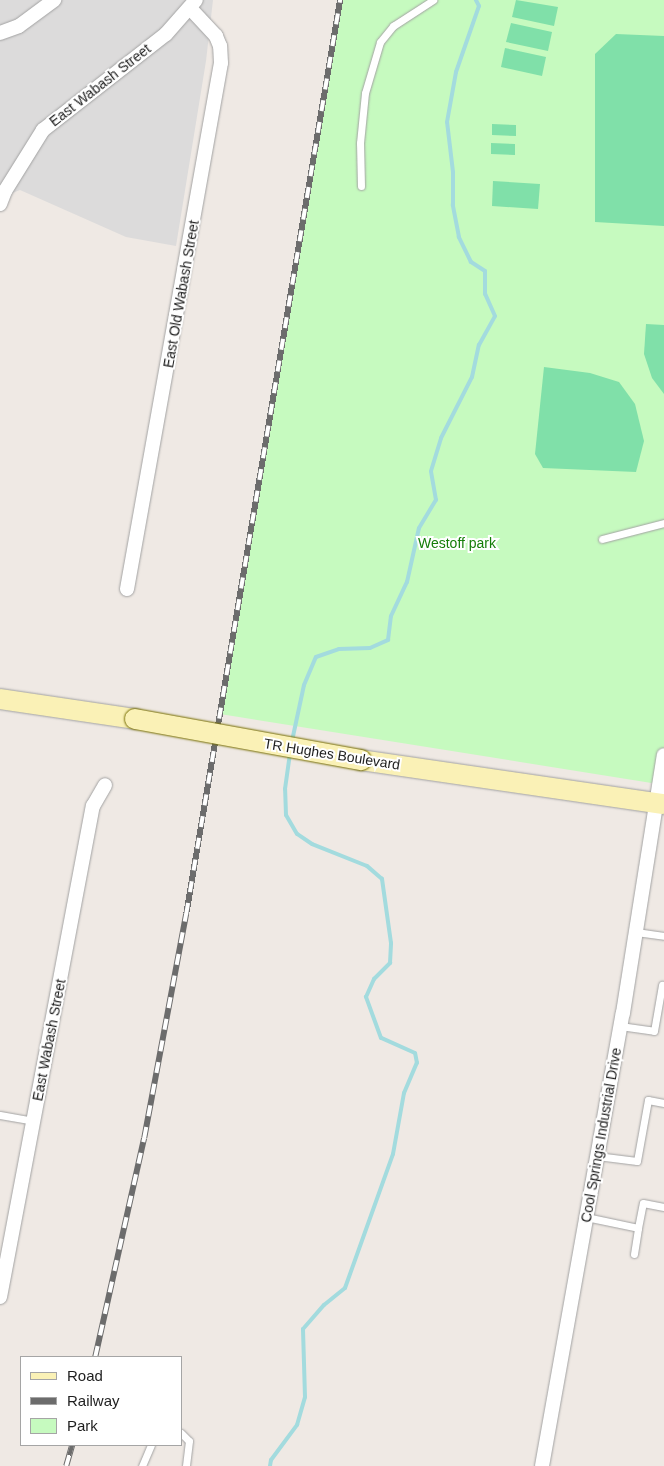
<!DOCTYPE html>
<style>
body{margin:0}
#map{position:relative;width:664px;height:1466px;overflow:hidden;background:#efe9e4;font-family:Arial,sans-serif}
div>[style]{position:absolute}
.residential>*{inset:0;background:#dcdbdb}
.park>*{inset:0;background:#c6fabf}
.pitch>*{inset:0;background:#80e0a9}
.stream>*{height:4px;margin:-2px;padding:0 2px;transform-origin:2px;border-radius:2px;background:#a3dbde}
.roads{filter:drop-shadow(0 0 1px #a2a2a2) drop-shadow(0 0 1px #a2a2a2)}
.service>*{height:7px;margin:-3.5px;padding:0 3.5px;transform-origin:3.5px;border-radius:3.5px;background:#fff}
.minor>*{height:14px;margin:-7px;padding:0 7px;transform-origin:7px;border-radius:7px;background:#fff}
.secondary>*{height:20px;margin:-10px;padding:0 10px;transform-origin:10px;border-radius:10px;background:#faf1b6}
.rail>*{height:5.5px;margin-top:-2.75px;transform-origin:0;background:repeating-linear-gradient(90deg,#fff 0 11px,#6c6c6c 0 22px);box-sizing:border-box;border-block:1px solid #6c6c6c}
.bridges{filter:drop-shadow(0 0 1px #776e03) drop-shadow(0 0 1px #776e03)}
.secondary-bridge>*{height:20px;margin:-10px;padding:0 10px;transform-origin:10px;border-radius:10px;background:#faf1b6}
span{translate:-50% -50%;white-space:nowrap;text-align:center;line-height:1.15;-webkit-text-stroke:4px #fff;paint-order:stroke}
.street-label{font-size:14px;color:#1e1e1e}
.park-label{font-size:14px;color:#157e09}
.legend{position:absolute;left:20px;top:1356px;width:162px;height:90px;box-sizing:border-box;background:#fff;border:1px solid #a5a5a5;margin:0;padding:6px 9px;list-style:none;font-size:15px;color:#1e1e1e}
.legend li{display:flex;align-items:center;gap:10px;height:25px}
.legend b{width:25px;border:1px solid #a5a5a5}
</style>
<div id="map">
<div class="residential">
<i style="clip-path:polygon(0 0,213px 0,206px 61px,176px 246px,126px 237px,20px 190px,0 198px)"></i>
</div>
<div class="park">
<i style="clip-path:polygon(339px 0,664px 0,664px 785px,220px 714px)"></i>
</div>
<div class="pitch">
<i style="clip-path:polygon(516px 0,558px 7px,554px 26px,512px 17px)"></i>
<i style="clip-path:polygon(511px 23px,552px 32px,548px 51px,506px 42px)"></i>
<i style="clip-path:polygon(616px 34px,664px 36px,664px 226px,595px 222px,595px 54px)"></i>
<i style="clip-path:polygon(505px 48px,546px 57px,542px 76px,501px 67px)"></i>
<i style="clip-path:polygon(492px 124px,516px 125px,516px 136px,492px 135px)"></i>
<i style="clip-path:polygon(491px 143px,515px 144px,515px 155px,491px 154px)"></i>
<i style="clip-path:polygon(493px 181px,540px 184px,538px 209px,492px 206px)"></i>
<i style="clip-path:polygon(646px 324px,664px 325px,664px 394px,652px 378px,644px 354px)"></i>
<i style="clip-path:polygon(544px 367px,590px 373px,619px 382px,635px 404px,644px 441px,636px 472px,543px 468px,535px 454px)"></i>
</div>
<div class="stream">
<i style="left:292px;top:741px;width:57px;rotate:-77.9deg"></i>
<i style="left:304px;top:685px;width:30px;rotate:-67deg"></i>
<i style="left:316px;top:657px;width:24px;rotate:-19deg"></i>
<i style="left:339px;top:649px;width:31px;rotate:-2deg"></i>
<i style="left:370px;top:648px;width:20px;rotate:-24deg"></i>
<i style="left:388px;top:640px;width:24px;rotate:-83deg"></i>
<i style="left:391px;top:616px;width:38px;rotate:-65deg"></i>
<i style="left:407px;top:582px;width:55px;rotate:-77.5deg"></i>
<i style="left:419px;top:528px;width:33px;rotate:-59deg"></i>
<i style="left:436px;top:500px;width:29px;rotate:-100deg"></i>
<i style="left:431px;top:471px;width:34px;rotate:-73deg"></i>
<i style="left:441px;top:438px;width:68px;rotate:-63.1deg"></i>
<i style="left:472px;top:377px;width:33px;rotate:-78deg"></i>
<i style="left:479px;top:345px;width:33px;rotate:-61deg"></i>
<i style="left:495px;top:316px;width:24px;rotate:-114deg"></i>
<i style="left:485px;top:294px;width:23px;rotate:-90deg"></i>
<i style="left:485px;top:271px;width:17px;rotate:-147deg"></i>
<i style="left:471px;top:262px;width:28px;rotate:-116deg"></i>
<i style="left:459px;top:237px;width:33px;rotate:-101deg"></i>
<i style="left:453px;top:205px;width:33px;rotate:-90deg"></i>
<i style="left:453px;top:172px;width:50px;rotate:-96.8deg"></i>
<i style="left:447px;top:122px;width:51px;rotate:-79.8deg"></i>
<i style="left:456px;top:72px;width:70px;rotate:-70.8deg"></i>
<i style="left:479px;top:6px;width:7px;rotate:-117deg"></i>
<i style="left:270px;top:1466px;width:6px;rotate:-81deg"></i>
<i style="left:271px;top:1460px;width:44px;rotate:-53.4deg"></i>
<i style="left:297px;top:1425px;width:29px;rotate:-74deg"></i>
<i style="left:305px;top:1397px;width:68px;rotate:-91.7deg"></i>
<i style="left:303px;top:1329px;width:32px;rotate:-49deg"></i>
<i style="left:324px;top:1305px;width:27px;rotate:-39deg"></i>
<i style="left:345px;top:1288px;width:142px;rotate:-70.3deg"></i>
<i style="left:393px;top:1154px;width:62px;rotate:-79.8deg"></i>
<i style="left:404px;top:1093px;width:33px;rotate:-67deg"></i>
<i style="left:417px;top:1063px;width:10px;rotate:-101deg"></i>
<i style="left:415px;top:1053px;width:37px;rotate:-156deg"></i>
<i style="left:381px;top:1038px;width:44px;rotate:-110.1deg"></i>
<i style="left:366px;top:997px;width:20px;rotate:-66deg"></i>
<i style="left:374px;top:979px;width:23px;rotate:-45deg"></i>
<i style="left:390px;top:963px;width:20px;rotate:-87deg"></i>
<i style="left:391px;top:943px;width:65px;rotate:-98deg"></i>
<i style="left:382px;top:879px;width:20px;rotate:-139deg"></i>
<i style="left:367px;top:866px;width:59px;rotate:-158.2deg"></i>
<i style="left:312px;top:844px;width:18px;rotate:-146deg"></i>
<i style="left:297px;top:834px;width:22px;rotate:-120deg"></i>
<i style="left:286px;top:815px;width:26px;rotate:-92deg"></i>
<i style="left:285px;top:789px;width:36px;rotate:-82deg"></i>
</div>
<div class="roads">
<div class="service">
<i style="left:361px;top:186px;width:43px;rotate:-91.3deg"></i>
<i style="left:360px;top:143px;width:50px;rotate:-84.3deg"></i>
<i style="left:365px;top:93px;width:53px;rotate:-73.6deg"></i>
<i style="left:380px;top:42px;width:21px;rotate:-51deg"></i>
<i style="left:393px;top:26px;width:48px;rotate:-33deg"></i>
<i style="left:602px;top:539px;width:64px;rotate:-14.5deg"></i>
<i style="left:636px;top:932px;width:28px;rotate:8deg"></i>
<i style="left:620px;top:1026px;width:34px;rotate:8deg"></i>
<i style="left:654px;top:1031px;width:47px;rotate:-80.1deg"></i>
<i style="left:0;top:1115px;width:34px;rotate:10deg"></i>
<i style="left:597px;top:1156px;width:40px;rotate:7.1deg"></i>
<i style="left:637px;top:1161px;width:62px;rotate:-79.8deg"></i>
<i style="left:648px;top:1100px;width:16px;rotate:11deg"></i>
<i style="left:586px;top:1217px;width:53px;rotate:11.9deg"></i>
<i style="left:638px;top:1228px;width:25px;rotate:-79deg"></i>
<i style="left:643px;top:1203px;width:21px;rotate:11deg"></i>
<i style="left:634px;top:1254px;width:26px;rotate:-81deg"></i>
<i style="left:181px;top:1433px;width:11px;rotate:45deg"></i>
<i style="left:189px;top:1441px;width:25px;rotate:97deg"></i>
<i style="left:142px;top:1466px;width:23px;rotate:-67deg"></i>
</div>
<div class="minor">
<i style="left:0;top:33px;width:20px;rotate:-20deg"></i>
<i style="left:19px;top:26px;width:44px;rotate:-36.6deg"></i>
<i style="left:0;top:204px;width:14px;rotate:-69deg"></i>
<i style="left:5px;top:191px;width:72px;rotate:-58.1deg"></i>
<i style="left:43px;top:130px;width:156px;rotate:-38deg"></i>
<i style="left:166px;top:34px;width:45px;rotate:-48.6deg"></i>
<i style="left:127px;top:589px;width:534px;rotate:-79.87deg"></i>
<i style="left:221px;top:63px;width:17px;rotate:-93deg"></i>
<i style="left:220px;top:46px;width:11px;rotate:-112deg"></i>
<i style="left:216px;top:36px;width:38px;rotate:-133deg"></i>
<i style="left:0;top:1297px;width:500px;rotate:-79.3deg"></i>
<i style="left:93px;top:806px;width:24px;rotate:-60deg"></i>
<i style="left:542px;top:1466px;width:460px;rotate:-79.9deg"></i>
<i style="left:623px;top:1013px;width:261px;rotate:-81deg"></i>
</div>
<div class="secondary">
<i style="left:0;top:699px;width:136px;rotate:8.4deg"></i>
<i style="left:361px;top:760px;width:306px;rotate:8.3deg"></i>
</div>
</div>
<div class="rail">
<i style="left:95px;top:1357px;width:224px;rotate:-77.4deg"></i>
<i style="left:144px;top:1138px;width:228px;rotate:-79.4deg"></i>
<i style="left:186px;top:914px;width:927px;rotate:-80.44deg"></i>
<i style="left:66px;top:1466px;width:22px;rotate:-74deg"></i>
</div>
<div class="bridges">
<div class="secondary-bridge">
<i style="left:135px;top:719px;width:230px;rotate:10.3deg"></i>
</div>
</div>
<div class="street-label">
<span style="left:100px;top:85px;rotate:-38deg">East Wabash Street</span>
<span style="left:181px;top:294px;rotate:-80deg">East Old Wabash Street</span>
<span style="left:332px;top:754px;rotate:9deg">TR Hughes Boulevard</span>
<span style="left:49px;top:1040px;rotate:-79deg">East Wabash Street</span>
<span style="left:601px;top:1135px;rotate:-80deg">Cool Springs Industrial Drive</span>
</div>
<div class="park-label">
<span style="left:457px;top:543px">Westoff park</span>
</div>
<ul class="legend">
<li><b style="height:6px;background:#faf1b6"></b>Road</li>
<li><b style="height:6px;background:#6c6c6c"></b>Railway</li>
<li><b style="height:14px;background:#c6fabf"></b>Park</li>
</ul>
</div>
